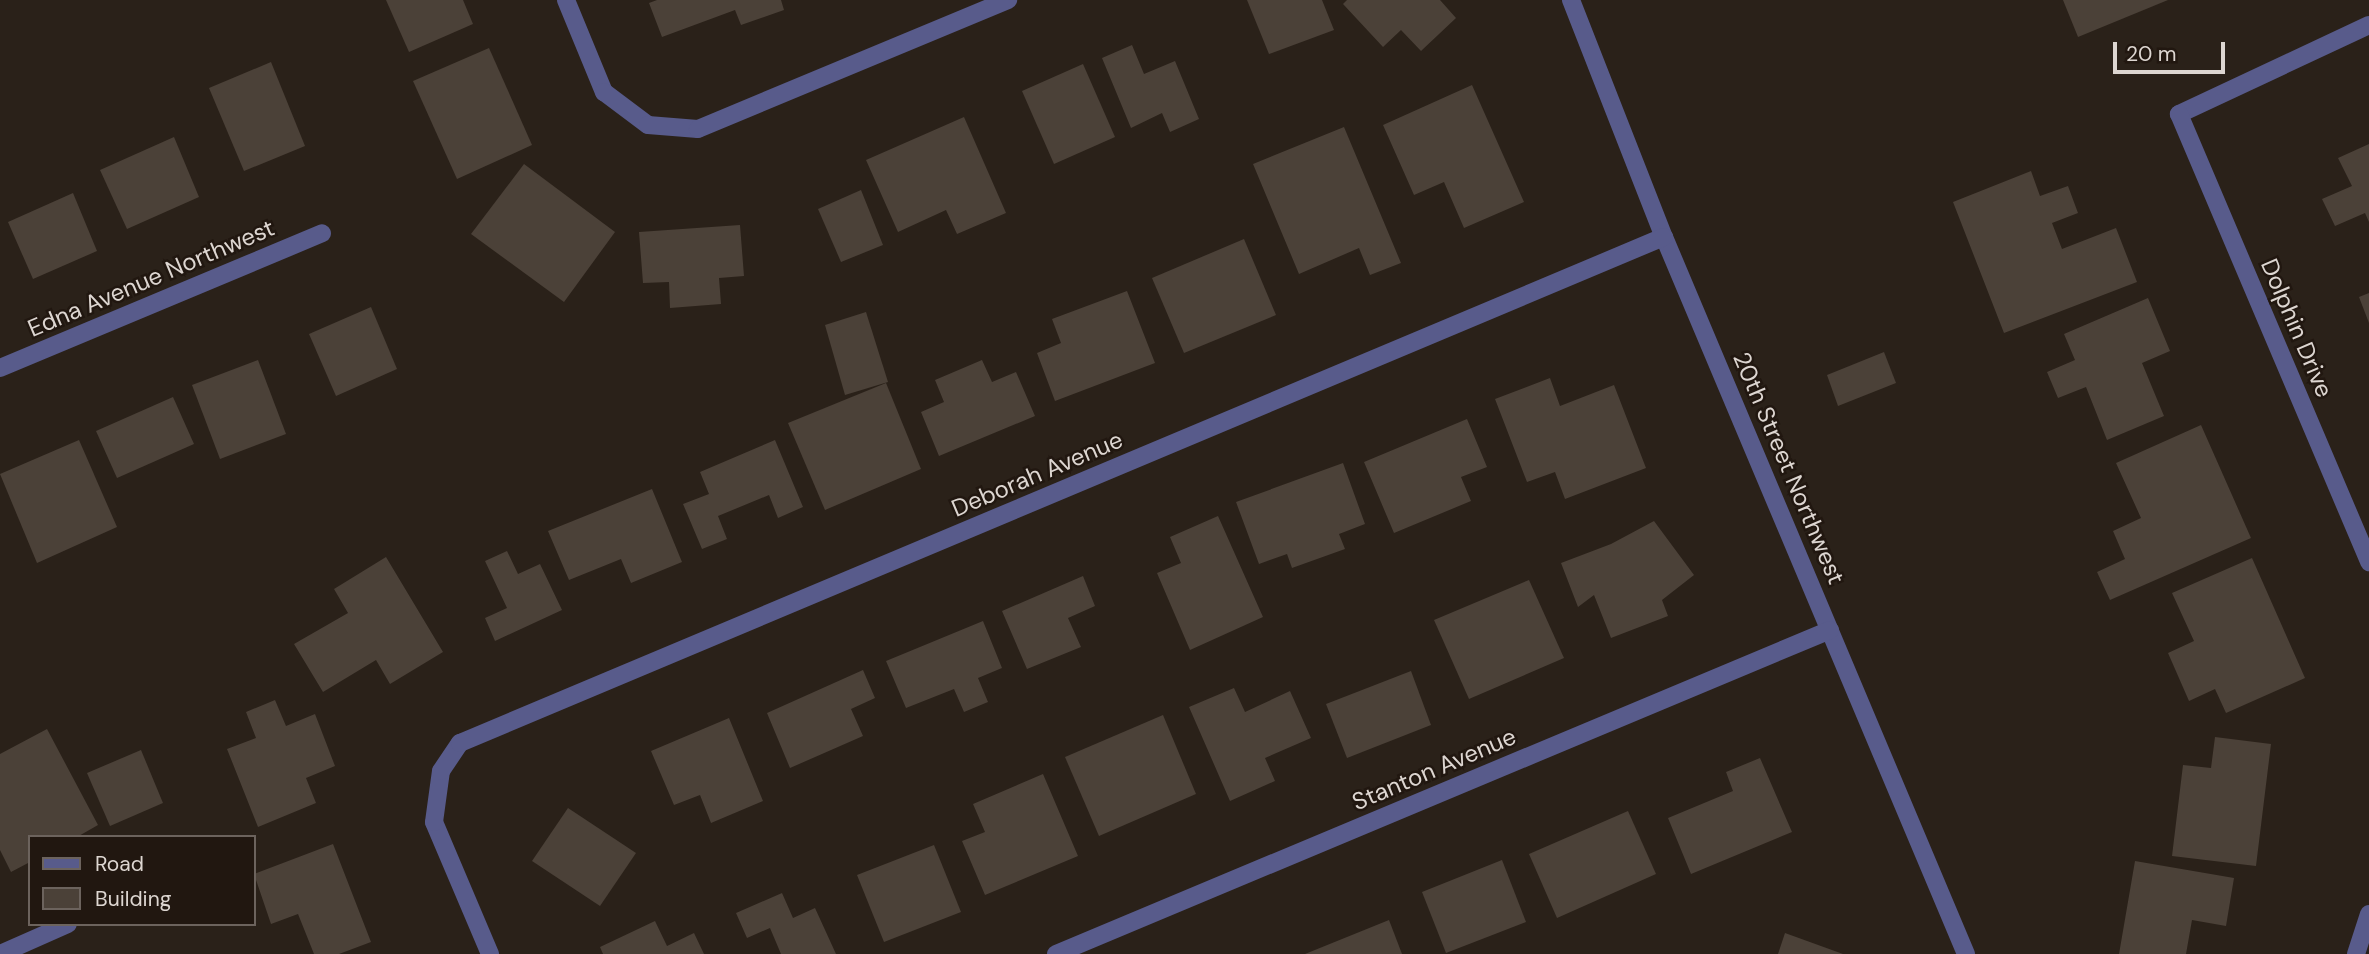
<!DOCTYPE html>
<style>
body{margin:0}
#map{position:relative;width:2369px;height:954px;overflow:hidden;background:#2a2119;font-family:"DM Sans",sans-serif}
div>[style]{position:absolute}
.building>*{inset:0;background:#4b4138}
.minor>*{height:18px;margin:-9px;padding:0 9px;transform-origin:9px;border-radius:9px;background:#585b8b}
span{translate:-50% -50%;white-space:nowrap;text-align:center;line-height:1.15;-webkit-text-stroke:5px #211710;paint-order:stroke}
.street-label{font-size:24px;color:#ddd6d1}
.legend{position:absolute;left:28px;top:835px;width:228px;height:91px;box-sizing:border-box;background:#211710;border:2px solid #6c635d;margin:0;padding:9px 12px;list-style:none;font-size:21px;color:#ddd6d1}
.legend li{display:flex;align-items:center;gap:14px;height:35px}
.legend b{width:35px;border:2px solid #6c635d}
.scale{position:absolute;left:2113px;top:42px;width:112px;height:32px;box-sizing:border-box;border:4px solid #ddd6d1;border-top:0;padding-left:9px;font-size:21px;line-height:24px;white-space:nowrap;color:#ddd6d1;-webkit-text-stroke:5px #211710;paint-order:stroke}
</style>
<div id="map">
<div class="building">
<i style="clip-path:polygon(386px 0,463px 0,473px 24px,409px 52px)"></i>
<i style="clip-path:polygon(657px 0,781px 0,784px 10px,741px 25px,735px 10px,662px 37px,649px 3px)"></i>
<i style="clip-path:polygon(1247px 0,1322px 0,1334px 30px,1269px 54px)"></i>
<i style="clip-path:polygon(1347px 0,1440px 0,1456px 18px,1421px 51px,1401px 30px,1383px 47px,1343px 4px)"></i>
<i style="clip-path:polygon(2063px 0,2168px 0,2078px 37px)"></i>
<i style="clip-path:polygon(1132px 45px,1144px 74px,1175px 61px,1199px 119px,1170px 132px,1162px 113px,1131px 128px,1102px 58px)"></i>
<i style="clip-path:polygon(489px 48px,532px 145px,457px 179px,413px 81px)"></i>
<i style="clip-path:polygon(271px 62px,305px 146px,244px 171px,209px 88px)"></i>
<i style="clip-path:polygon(1083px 64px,1115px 137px,1054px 164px,1022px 91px)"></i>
<i style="clip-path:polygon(1472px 85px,1524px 202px,1464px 228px,1444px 182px,1414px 195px,1383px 125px)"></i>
<i style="clip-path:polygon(964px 117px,1006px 213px,957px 234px,946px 210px,898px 232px,866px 160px)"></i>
<i style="clip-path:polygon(1344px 127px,1401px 263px,1370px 275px,1359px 248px,1299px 274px,1253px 164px)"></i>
<i style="clip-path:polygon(174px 137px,199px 197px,127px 229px,100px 170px)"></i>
<i style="clip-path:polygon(2369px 144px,2369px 222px,2365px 213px,2335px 226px,2322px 199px,2352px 186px,2338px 158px)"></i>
<i style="clip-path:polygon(524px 164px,615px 232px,564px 302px,471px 234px)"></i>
<i style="clip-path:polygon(2031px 171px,2040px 196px,2068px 186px,2078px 213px,2052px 223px,2062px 249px,2116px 228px,2137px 282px,2004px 333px,1953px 202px)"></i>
<i style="clip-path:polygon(861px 190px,883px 245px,841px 262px,818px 209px)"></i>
<i style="clip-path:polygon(73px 193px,97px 251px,33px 279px,8px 222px)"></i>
<i style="clip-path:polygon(740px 225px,744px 276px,719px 278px,721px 304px,670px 308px,669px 282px,643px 283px,639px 232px)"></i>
<i style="clip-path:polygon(1244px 239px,1276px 315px,1184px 353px,1152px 278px)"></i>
<i style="clip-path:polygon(1127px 291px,1155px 363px,1055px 401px,1037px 353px,1061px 343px,1052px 319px)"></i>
<i style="clip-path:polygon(2369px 293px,2369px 323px,2359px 297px)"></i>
<i style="clip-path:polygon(2148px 298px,2170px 351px,2142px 363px,2164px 416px,2107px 440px,2086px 387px,2058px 398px,2047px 372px,2075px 360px,2064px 334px)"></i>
<i style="clip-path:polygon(371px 307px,397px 369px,336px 396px,309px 334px)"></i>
<i style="clip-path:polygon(866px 312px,888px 382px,845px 395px,825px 325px)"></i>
<i style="clip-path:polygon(1884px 352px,1896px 383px,1838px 406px,1827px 375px)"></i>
<i style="clip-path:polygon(258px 360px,286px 434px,220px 459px,192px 385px)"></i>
<i style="clip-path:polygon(982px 360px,992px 382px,1016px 372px,1035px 416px,939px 456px,921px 412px,944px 402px,935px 380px)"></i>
<i style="clip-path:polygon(1550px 378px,1560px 406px,1614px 385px,1646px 468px,1565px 499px,1555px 472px,1527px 482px,1495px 399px)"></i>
<i style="clip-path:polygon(886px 383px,921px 469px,825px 510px,788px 423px)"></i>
<i style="clip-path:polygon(173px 397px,194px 444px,117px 478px,96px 431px)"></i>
<i style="clip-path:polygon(1467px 419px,1487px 467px,1461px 477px,1471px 501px,1394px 533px,1364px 462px)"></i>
<i style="clip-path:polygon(2201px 425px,2251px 538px,2110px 600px,2097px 572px,2125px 559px,2113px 531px,2141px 518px,2116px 463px)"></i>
<i style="clip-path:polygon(79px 440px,117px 527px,37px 563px,0 474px)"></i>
<i style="clip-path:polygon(775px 440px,803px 507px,778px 518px,769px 495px,718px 516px,727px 539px,702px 549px,683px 504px,709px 494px,700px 472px)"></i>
<i style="clip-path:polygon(1343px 463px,1365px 524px,1339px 534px,1345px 549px,1292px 568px,1287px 554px,1259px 564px,1236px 502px)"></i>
<i style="clip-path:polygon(652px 489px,682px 562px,631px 583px,621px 559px,569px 580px,548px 531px)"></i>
<i style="clip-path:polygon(1218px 516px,1263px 617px,1190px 650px,1157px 573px,1181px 563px,1170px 537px)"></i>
<i style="clip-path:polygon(1654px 521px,1694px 575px,1662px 600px,1668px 616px,1611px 638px,1594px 595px,1578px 607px,1561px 563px,1611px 544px)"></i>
<i style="clip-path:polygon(507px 551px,518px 574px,540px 564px,562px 610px,495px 641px,485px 618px,507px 608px,485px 561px)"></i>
<i style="clip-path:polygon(386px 557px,443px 652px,390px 684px,376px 660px,323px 692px,294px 644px,348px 613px,334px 589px)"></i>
<i style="clip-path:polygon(2252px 558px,2305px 678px,2226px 713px,2215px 689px,2189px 701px,2168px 653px,2194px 641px,2172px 593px)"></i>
<i style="clip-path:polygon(1083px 576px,1095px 606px,1068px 618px,1081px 647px,1027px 669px,1002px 611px)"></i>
<i style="clip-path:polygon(1529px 580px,1564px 658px,1469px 699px,1434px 620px)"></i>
<i style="clip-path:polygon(983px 621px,1002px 668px,978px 678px,988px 702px,964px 712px,954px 689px,906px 708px,886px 661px)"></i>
<i style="clip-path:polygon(863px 670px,875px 698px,851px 709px,863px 736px,790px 768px,767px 713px)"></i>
<i style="clip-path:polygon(1411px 671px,1431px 725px,1347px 758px,1326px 704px)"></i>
<i style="clip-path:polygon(1234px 688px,1245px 712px,1290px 691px,1311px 738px,1265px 758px,1275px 781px,1230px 801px,1189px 707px)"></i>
<i style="clip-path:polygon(275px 700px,286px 726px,315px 714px,335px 766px,306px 778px,316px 803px,258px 827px,227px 749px,256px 738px,246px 712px)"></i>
<i style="clip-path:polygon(1163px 715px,1196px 794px,1099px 836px,1065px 757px)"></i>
<i style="clip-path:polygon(729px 718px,763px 801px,711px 823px,700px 795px,674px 805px,651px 751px)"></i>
<i style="clip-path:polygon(47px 729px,98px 825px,77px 837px,30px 837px,30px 862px,11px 872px,0 850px,0 754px)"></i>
<i style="clip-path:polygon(2215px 737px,2271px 744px,2256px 866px,2172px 856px,2183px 765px,2211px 768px)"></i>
<i style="clip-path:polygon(141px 750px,163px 803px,110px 826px,87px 773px)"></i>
<i style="clip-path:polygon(1760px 758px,1792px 832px,1691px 874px,1668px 818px,1733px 791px,1726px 772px)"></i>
<i style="clip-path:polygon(1043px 774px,1078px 856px,985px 895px,962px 841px,985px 832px,973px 804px)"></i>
<i style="clip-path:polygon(568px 808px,636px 853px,600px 906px,532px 861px)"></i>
<i style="clip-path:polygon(1628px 811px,1656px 874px,1557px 918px,1529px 854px)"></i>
<i style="clip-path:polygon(333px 844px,371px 942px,339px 954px,314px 954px,298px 914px,271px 924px,254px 874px)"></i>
<i style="clip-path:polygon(934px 845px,961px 912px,884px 942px,857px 875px)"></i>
<i style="clip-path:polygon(1502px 860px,1526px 922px,1446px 953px,1422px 892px)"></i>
<i style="clip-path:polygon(2135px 861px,2234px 878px,2226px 926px,2192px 920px,2186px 954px,2119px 954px)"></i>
<i style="clip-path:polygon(782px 893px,793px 918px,815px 908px,836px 954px,781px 954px,770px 928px,747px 938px,736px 913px)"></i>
<i style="clip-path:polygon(1389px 920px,1402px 954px,1305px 954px)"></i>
<i style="clip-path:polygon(655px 921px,667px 946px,694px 933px,704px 954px,603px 954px,600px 947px)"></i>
<i style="clip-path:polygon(1785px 933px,1843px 954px,1778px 954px)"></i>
</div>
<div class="minor">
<i style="left:566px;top:0;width:100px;rotate:67.6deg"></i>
<i style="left:604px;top:92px;width:55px;rotate:36.9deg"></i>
<i style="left:648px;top:125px;width:50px;rotate:4.6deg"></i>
<i style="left:698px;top:129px;width:336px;rotate:-22.6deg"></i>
<i style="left:1571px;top:0;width:255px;rotate:68.6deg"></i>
<i style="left:1664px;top:237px;width:778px;rotate:67.16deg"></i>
<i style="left:2369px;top:25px;width:210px;rotate:154.9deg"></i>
<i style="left:2179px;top:114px;width:487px;rotate:67deg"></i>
<i style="left:0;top:368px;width:349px;rotate:-22.7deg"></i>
<i style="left:0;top:954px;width:74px;rotate:-23.8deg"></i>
<i style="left:490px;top:954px;width:143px;rotate:-113deg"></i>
<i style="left:434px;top:822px;width:51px;rotate:-82.2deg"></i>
<i style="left:441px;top:771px;width:34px;rotate:-56deg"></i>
<i style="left:460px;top:743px;width:1306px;rotate:-22.8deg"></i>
<i style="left:1056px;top:954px;width:839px;rotate:-22.71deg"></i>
<i style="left:2356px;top:954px;width:42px;rotate:-72deg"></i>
</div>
<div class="street-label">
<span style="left:151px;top:278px;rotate:-23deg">Edna Avenue Northwest</span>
<span style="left:2297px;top:328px;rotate:67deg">Dolphin Drive</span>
<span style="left:1789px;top:468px;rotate:67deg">20th Street Northwest</span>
<span style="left:1037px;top:474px;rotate:-23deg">Deborah Avenue</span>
<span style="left:1434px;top:769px;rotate:-23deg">Stanton Avenue</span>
</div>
<ul class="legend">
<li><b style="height:9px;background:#585b8b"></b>Road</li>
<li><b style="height:19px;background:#4b4138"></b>Building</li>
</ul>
<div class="scale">20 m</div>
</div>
